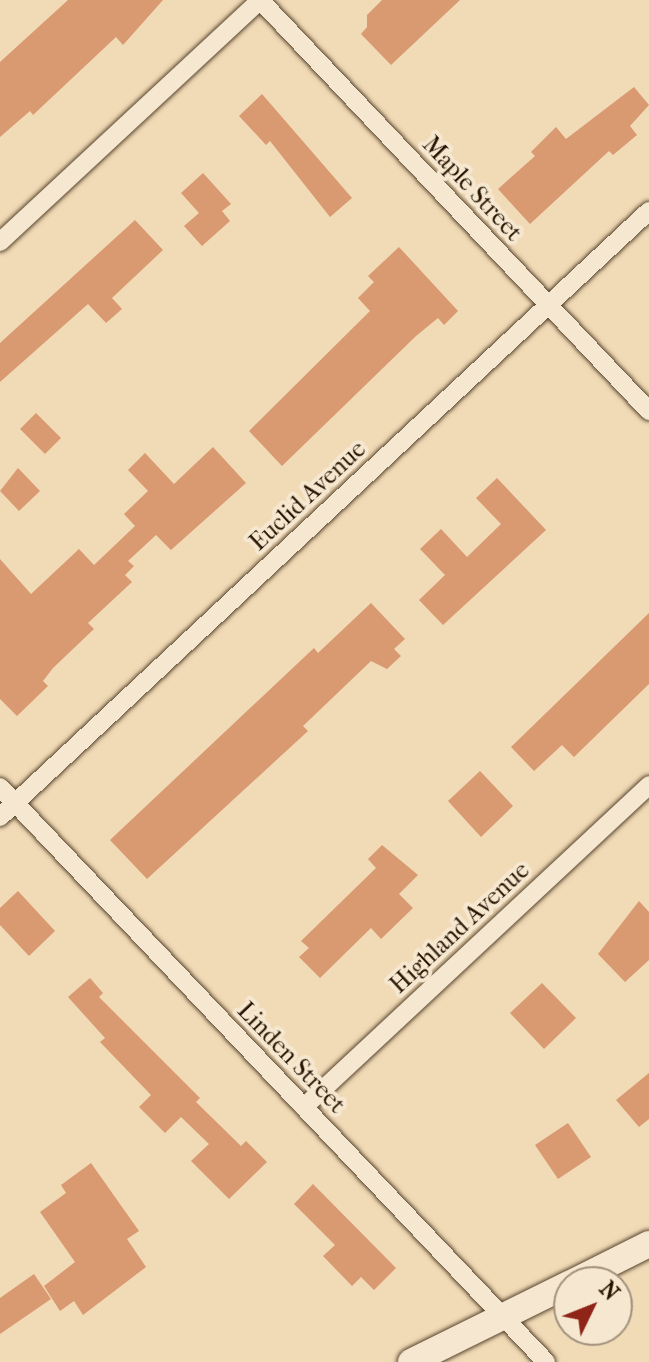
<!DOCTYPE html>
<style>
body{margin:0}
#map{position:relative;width:649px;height:1362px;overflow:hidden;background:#f1dab6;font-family:"IM FELL French Canon",serif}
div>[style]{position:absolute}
.building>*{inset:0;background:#d99971}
.roads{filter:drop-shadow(0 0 2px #58452e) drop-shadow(0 0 2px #58452e)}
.street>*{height:18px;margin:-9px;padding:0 9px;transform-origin:9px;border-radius:9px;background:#f6e7d0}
.secondary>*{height:26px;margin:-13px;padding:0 13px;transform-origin:13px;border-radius:13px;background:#f6e7d0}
span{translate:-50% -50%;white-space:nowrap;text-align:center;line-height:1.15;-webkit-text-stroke:8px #f6e7d0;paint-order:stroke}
.street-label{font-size:24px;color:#251300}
.north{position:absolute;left:553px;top:1266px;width:80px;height:80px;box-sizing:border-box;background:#f6e7d0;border:2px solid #a2927d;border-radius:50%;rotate:47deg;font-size:22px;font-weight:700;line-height:32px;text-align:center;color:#251300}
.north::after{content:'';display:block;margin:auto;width:28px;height:36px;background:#8f2418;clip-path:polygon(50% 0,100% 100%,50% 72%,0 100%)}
</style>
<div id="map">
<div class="building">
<i style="clip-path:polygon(68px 0,163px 0,123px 45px,116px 37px,33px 115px,30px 111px,0 137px,0 62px)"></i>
<i style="clip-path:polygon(382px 0,460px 0,391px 65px,361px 34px,367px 27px,367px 15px)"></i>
<i style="clip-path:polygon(634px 87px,649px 105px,630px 126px,637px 135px,613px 155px,609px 151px,530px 224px,498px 189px,535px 156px,531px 152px,556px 127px,566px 139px)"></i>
<i style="clip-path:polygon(262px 94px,352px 198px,330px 217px,270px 141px,266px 145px,239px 116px)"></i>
<i style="clip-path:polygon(203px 173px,231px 204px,222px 211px,230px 221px,202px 246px,184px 226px,199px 213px,181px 193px)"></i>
<i style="clip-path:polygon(135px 220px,163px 250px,112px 298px,122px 309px,106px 323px,88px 304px,0 382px,0 343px)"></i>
<i style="clip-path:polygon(399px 247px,458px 311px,444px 325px,438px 318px,416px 336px,282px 466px,249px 431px,370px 311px,358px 298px,374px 282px,368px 276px)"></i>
<i style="clip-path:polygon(36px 413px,61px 438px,45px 454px,20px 429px)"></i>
<i style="clip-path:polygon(213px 447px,246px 483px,171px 550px,156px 535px,128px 561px,134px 566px,125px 575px,132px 582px,88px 623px,94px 629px,53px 668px,43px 681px,48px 686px,17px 716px,0 699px,0 559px,31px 594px,79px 549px,94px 565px,135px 526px,124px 514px,148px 491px,128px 470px,145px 453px,174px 484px)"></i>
<i style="clip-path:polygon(18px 468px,40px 491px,19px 511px,0 491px)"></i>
<i style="clip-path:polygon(497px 478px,546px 530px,443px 625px,419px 600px,445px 575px,420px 549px,441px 529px,467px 557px,501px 524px,476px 498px)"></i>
<i style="clip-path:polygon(371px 603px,405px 639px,394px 649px,401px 656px,387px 669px,371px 661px,303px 726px,308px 731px,147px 879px,110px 840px,314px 648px,318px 653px)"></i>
<i style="clip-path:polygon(649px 613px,649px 684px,574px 757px,562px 745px,534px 771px,511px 747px)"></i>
<i style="clip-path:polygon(480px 771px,513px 806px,481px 837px,448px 801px)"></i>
<i style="clip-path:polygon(382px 845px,418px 875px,399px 894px,413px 908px,381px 939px,371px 928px,320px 978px,299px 957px,309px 948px,301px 941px,376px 868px,368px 859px)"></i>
<i style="clip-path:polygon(18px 891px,55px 931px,29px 956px,0 925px,0 908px)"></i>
<i style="clip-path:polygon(639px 901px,649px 912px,649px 960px,625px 982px,598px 954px)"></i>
<i style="clip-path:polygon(90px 978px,103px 993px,99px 997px,200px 1098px,196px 1102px,241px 1146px,246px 1141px,267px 1162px,229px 1199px,191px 1161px,209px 1144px,181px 1117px,165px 1133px,139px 1107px,151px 1095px,100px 1042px,105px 1038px,68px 997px)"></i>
<i style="clip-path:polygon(542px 983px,576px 1018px,544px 1049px,510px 1013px)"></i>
<i style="clip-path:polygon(649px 1073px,649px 1119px,639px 1127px,616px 1100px)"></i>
<i style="clip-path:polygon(568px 1123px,591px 1157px,558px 1179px,535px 1145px)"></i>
<i style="clip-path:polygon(91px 1163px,139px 1231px,127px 1239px,146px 1267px,83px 1315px,74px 1301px,60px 1311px,44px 1286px,75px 1262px,40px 1212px,66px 1193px,61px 1185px)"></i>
<i style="clip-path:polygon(313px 1184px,396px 1268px,374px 1290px,361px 1277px,352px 1286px,323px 1256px,335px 1245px,294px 1204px)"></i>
<i style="clip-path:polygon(34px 1274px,51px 1299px,0 1334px,0 1298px)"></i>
</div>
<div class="roads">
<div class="street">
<i style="left:260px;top:0;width:566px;rotate:46.58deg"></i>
<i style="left:0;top:242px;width:355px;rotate:-42.9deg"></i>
<i style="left:0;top:787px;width:793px;rotate:46.48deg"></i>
<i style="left:0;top:817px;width:888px;rotate:-43.04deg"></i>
<i style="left:304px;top:1107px;width:472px;rotate:-43deg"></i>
</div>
<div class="secondary">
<i style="left:573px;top:1282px;width:85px;rotate:-26.6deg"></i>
<i style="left:411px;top:1362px;width:176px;rotate:-26.3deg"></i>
</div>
</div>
<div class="street-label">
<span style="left:472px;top:189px;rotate:47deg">Maple Street</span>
<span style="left:308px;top:496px;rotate:-43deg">Euclid Avenue</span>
<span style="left:460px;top:928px;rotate:-43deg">Highland Avenue</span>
<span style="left:291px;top:1058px;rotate:46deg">Linden Street</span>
</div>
<div class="north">N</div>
</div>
